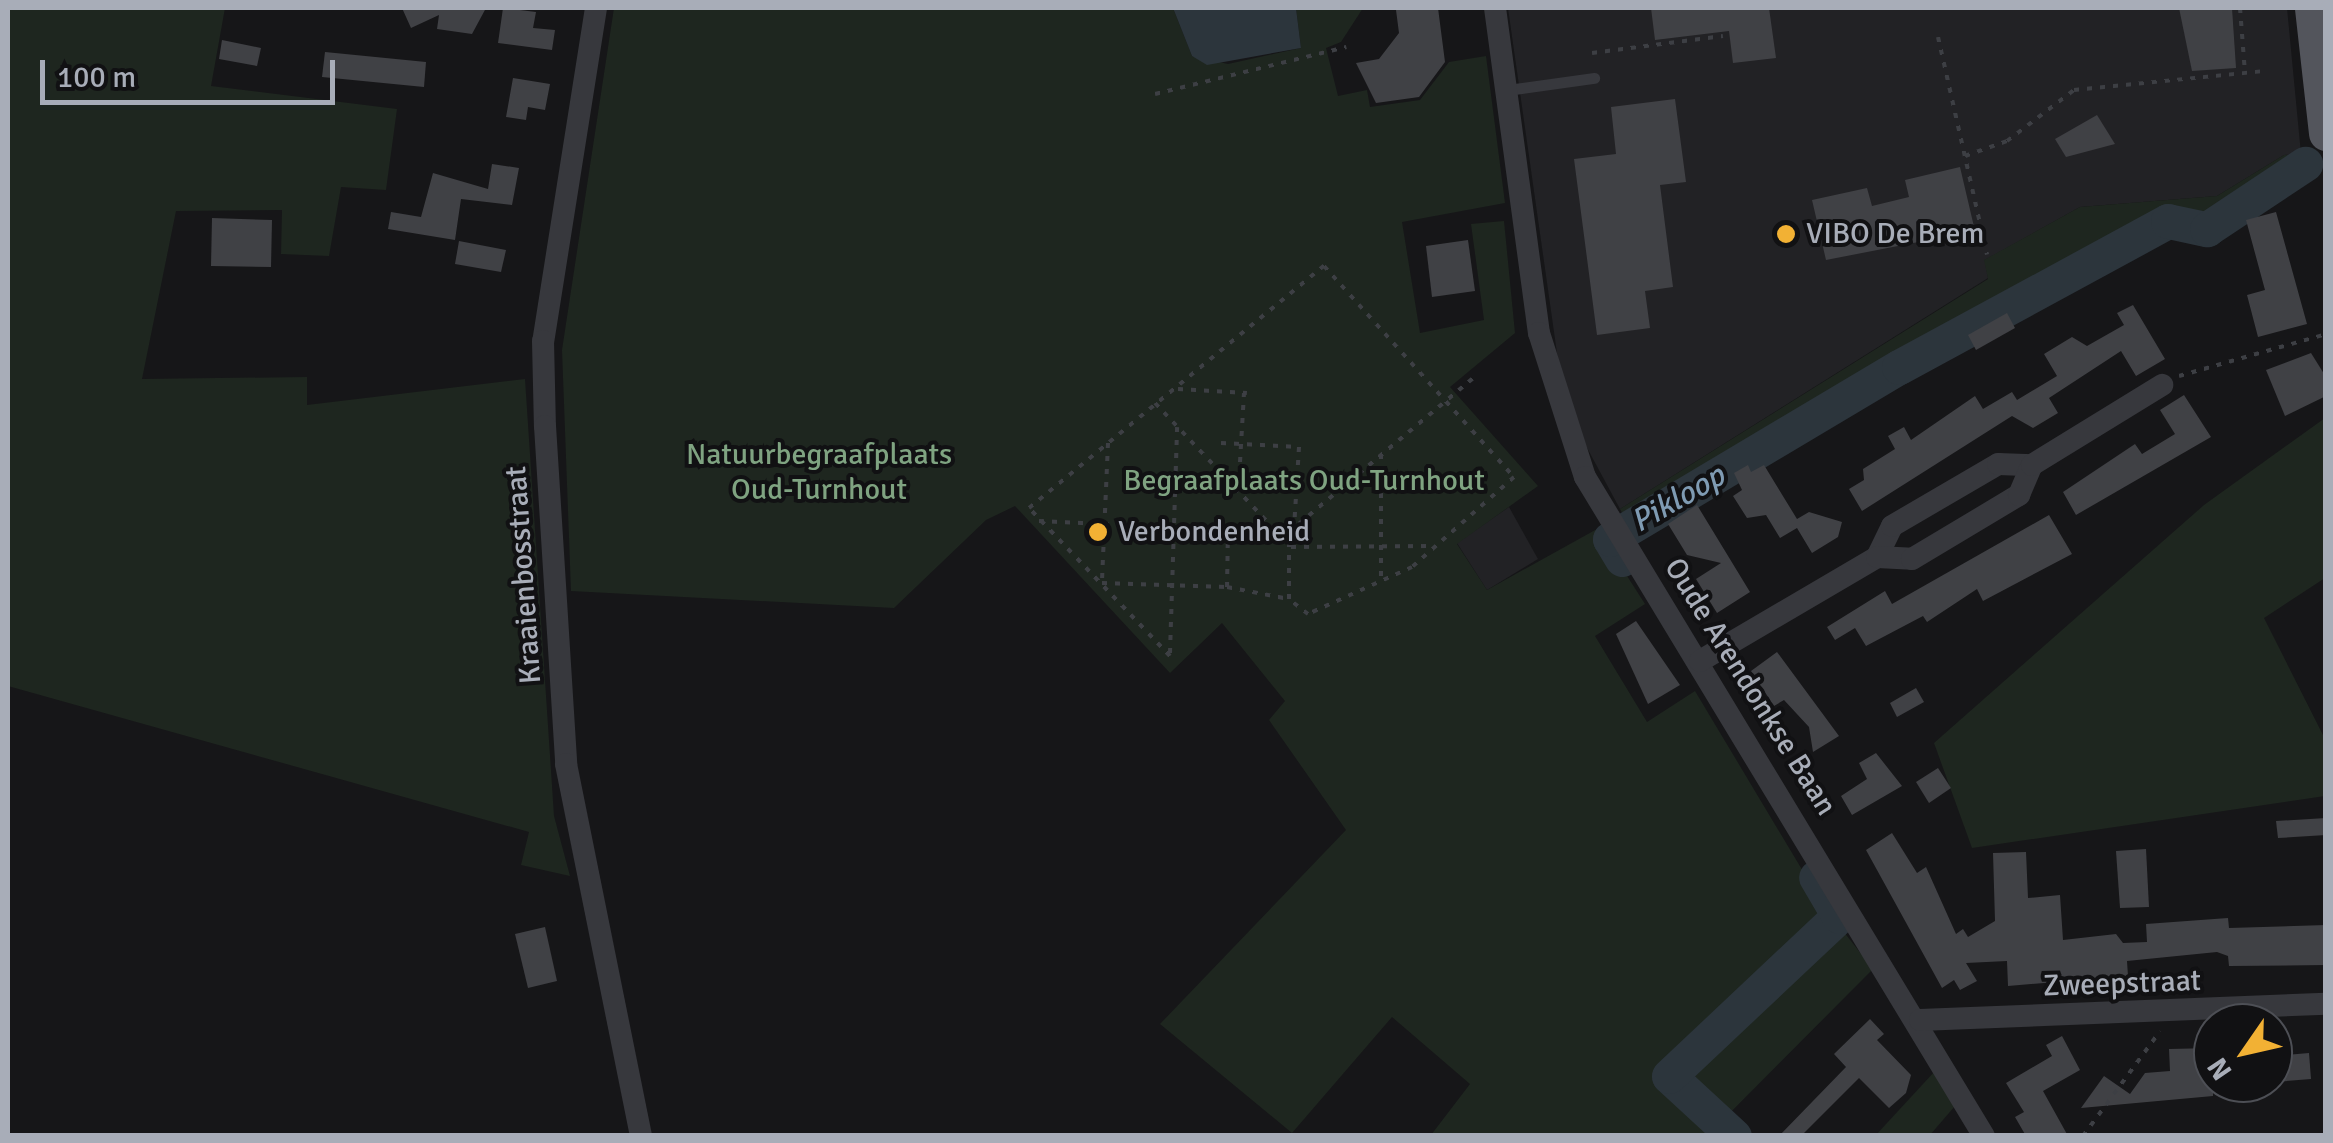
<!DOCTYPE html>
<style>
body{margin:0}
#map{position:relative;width:2333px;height:1143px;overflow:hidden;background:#161618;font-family:Signika,sans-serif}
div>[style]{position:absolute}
.built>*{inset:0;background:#222225}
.green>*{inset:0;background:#1e261f}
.water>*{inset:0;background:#2c353c}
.river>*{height:35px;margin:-17.5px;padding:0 17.5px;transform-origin:17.5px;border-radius:17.5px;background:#2c353c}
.building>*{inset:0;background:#404145}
.path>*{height:4px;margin-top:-2px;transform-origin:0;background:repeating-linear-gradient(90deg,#3d3f44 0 5px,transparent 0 13px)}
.service>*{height:11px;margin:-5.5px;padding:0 5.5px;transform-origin:5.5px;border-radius:5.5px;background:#37383d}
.minor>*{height:22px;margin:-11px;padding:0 11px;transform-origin:11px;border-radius:11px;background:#37383d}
.primary>*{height:35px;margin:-17.5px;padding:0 17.5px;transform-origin:17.5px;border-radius:17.5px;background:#53555c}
.dots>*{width:28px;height:28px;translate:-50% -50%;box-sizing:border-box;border:5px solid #111113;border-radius:50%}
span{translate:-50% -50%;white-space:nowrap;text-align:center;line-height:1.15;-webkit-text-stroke:8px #111113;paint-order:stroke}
.poi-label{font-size:30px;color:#a8adb8}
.left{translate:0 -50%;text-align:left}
.park-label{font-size:30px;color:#7fa381}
.street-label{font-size:30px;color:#a8adb8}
.water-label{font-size:32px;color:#7f9bb3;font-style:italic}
.frame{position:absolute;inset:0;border:10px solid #a8adb8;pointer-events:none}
.north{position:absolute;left:2193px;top:1003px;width:100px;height:100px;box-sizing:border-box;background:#111113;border:2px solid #4d4f55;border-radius:50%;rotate:236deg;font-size:28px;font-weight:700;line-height:40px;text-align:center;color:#a8adb8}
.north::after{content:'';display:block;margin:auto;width:35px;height:45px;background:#f2b134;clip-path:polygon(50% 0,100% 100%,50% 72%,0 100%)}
.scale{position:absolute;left:40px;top:60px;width:295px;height:45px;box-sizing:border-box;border:5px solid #a8adb8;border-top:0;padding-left:12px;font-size:30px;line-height:35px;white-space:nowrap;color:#a8adb8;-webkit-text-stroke:8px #111113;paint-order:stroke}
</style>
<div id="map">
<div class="built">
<i style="clip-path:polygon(1508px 8px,2287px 8px,2301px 154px,2284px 155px,2217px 196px,2080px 207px,1985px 260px,1988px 278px,1620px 509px,1585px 444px,1558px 360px)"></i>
<i style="clip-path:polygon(1509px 507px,1538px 559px,1487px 590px,1457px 543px)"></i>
</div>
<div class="green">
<i style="clip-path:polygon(8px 8px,225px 8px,211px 86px,397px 109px,386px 190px,341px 187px,329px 256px,281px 254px,282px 210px,176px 211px,142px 379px,307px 377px,307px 405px,525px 379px,554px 816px,570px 876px,521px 865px,529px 832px,8px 686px)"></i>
<i style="clip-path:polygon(614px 8px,1173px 8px,1192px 56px,1228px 64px,1301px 48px,1296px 8px,1363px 8px,1341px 42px,1326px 48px,1338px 96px,1367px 90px,1370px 107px,1420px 100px,1449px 62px,1486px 56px,1505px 203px,1402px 222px,1420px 333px,1484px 320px,1471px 224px,1504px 221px,1515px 333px,1450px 387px,1538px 486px,1457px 544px,1487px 590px,1597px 529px,1645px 604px,1595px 636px,1647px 722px,1695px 691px,1825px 908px,1873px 969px,1708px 1135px,1431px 1135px,1470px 1084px,1392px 1017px,1292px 1133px,1160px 1024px,1346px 830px,1269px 720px,1285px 701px,1222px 623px,1170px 673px,1015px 506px,986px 520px,894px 608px,571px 591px,562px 350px)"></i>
<i style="clip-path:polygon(2301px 154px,2305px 164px,2207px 229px,2168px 221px,1899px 367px,1630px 527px,1620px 509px,1988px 279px,1984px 260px,2080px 207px,2217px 196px,2284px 155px)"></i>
<i style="clip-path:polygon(2325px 418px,2325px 578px,2264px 618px,2325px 739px,2325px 796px,1972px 848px,1934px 743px,2204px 505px)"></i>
<i style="clip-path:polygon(1935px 1071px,1955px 1106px,1930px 1135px,1875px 1136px)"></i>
</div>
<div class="water">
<i style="clip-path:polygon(1173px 8px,1296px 8px,1301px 48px,1207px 65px,1192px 56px)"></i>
</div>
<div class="river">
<i style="left:1622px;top:559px;width:23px;rotate:-121deg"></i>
<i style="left:1610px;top:539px;width:336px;rotate:-30.8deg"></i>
<i style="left:1899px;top:367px;width:306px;rotate:-28.5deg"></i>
<i style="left:2168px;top:221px;width:40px;rotate:12deg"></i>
<i style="left:2207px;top:229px;width:118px;rotate:-33.6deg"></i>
<i style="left:1734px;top:1136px;width:88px;rotate:-137.3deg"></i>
<i style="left:1669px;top:1076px;width:233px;rotate:-43.3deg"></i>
<i style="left:1839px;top:916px;width:45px;rotate:-120.5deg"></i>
</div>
<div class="building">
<i style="clip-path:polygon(402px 8px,486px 8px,472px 34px,437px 29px,439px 15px,411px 28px)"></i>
<i style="clip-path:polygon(503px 8px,536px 12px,533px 28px,555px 30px,552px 50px,498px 43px)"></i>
<i style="clip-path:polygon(1410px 8px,1438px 8px,1445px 62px,1419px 97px,1376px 103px,1356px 63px,1379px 59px,1399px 33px,1396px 10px)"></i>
<i style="clip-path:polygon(1651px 8px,1769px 8px,1776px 58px,1733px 63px,1729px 31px,1655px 40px)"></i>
<i style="clip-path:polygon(2179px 8px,2232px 8px,2236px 68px,2192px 71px)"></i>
<i style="clip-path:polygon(222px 40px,261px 48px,257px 66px,219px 59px)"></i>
<i style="clip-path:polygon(325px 52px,426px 62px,424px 87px,322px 77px)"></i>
<i style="clip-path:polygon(513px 78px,550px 84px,545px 110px,528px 107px,526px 120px,506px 117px)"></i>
<i style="clip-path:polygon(1675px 99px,1686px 182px,1660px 185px,1673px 287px,1645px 291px,1650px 328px,1597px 335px,1574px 159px,1616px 154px,1611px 107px)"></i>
<i style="clip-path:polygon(2097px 115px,2115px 144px,2066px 157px,2055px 139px)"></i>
<i style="clip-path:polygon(492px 164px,519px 168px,512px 205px,461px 199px,455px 240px,388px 229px,391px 212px,421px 217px,433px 173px,488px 189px)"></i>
<i style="clip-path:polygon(1960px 167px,1975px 231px,1826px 260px,1812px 200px,1867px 188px,1872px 206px,1909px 197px,1905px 180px)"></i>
<i style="clip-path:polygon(2276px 212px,2307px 324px,2258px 337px,2247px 295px,2265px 290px,2246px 220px)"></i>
<i style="clip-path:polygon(212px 218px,272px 220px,271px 267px,211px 266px)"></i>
<i style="clip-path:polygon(1468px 240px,1475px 291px,1432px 297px,1426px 246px)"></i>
<i style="clip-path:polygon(459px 241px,506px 250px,501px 272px,455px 264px)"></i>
<i style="clip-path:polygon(2133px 305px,2165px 359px,2136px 376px,2121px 351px,2049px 398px,2058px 413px,2033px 428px,2012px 416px,1862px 511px,1849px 489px,1864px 480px,1863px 469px,1895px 449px,1888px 436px,1904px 427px,1911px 440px,1975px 396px,1983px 409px,2012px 392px,2017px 400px,2057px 376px,2044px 354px,2072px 337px,2087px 346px,2124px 325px,2117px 313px)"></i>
<i style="clip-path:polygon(2007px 313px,2015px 328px,1976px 350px,1968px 335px)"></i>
<i style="clip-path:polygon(2311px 353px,2326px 377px,2326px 396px,2285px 416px,2266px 370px)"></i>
<i style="clip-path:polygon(2184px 395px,2211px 437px,2076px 515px,2063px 492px,2135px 444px,2142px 454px,2175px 434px,2160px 410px)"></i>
<i style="clip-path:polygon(1748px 465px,1751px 472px,1764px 465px,1797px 519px,1809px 512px,1842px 522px,1838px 537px,1812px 553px,1797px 528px,1780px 538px,1766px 515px,1747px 518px,1733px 496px,1742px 490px,1734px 473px)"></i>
<i style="clip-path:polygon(1697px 505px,1750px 592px,1717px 613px,1696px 579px,1721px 563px,1687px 555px,1668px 524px)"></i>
<i style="clip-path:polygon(2049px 515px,2072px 554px,1983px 601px,1977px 589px,1927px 622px,1923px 616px,1866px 646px,1855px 628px,1835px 640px,1827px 627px,1885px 591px,1892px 604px)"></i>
<i style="clip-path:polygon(1636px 621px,1680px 685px,1648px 704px,1616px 634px)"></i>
<i style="clip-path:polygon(1777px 652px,1839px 736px,1813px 752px,1809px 727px,1784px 700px,1774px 706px,1751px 671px)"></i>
<i style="clip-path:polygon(1916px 688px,1924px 702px,1897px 717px,1890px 703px)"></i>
<i style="clip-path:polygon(1876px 753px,1902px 786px,1852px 815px,1841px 796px,1867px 779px,1859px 763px)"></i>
<i style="clip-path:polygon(1938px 768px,1951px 788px,1929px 803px,1916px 782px)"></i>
<i style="clip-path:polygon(2326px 818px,2326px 835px,2278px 838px,2276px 821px)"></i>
<i style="clip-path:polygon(1892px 833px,1917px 873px,1926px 867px,1956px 934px,1963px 929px,1968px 937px,1995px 921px,1993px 853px,2026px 852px,2028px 898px,2060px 895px,2063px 940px,2116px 934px,2123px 943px,2147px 942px,2146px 924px,2228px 918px,2229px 928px,2326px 925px,2326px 965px,2229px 966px,2228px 956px,2217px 952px,2127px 961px,2128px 976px,2008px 986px,2007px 961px,1966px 963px,1977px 981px,1960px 990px,1954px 980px,1942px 988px,1866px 850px)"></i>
<i style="clip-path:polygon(2146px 849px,2149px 907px,2120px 908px,2116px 851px)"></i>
<i style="clip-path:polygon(545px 927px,557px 981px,528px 988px,515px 934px)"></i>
<i style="clip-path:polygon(1870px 1019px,1884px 1034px,1877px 1040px,1911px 1075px,1906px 1093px,1889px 1108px,1859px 1078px,1801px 1136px,1779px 1136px,1846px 1067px,1834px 1054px)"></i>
<i style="clip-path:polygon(2062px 1036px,2080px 1070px,2043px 1091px,2068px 1136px,2026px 1136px,2015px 1117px,2024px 1112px,2006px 1083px,2052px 1056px,2046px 1045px)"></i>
<i style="clip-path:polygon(2213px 1048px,2213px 1096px,2081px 1108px,2104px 1076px,2130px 1094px,2145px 1073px,2170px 1071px,2169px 1049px)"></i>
<i style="clip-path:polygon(2309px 1053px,2311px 1079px,2275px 1082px,2273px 1056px)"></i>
</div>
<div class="path">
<i style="left:2240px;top:8px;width:65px;rotate:85.6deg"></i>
<i style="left:1938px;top:37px;width:223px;rotate:77.3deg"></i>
<i style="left:1592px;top:53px;width:132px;rotate:-7.4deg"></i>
<i style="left:1155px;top:94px;width:197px;rotate:-13.8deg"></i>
<i style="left:1965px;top:156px;width:45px;rotate:-19.7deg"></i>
<i style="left:2007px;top:141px;width:84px;rotate:-37.3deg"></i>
<i style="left:2074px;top:90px;width:190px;rotate:-5.7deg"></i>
<i style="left:2179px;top:376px;width:153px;rotate:-15.9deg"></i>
<i style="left:1178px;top:389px;width:69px;rotate:3.3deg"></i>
<i style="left:1155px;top:403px;width:175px;rotate:46.6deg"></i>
<i style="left:1108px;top:443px;width:140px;rotate:92.5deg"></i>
<i style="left:1102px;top:583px;width:125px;rotate:1.8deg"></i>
<i style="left:1227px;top:587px;width:63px;rotate:11deg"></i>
<i style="left:1221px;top:443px;width:78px;rotate:2.9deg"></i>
<i style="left:1299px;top:447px;width:82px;rotate:93.5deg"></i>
<i style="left:1381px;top:454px;width:129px;rotate:90deg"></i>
<i style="left:1240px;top:462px;width:69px;rotate:-86.7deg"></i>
<i style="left:1039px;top:521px;width:250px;rotate:2.7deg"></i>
<i style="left:1289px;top:532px;width:245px;rotate:-39.9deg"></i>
<i style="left:1291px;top:547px;width:140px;rotate:-0.4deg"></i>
<i style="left:1227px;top:587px;width:60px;rotate:-89deg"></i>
<i style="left:1170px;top:653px;width:226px;rotate:-88.2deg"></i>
<i style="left:1170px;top:656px;width:204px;rotate:-133.6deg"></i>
<i style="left:1029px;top:508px;width:382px;rotate:-39.4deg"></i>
<i style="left:1324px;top:266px;width:284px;rotate:48deg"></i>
<i style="left:1514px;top:477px;width:136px;rotate:138.6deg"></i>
<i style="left:1412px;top:567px;width:114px;rotate:155.7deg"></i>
<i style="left:1308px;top:614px;width:24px;rotate:-142deg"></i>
<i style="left:1289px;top:599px;width:66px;rotate:-90deg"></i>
<i style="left:2083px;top:1136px;width:130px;rotate:-53.7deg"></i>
</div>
<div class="service">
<i style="left:1507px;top:90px;width:88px;rotate:-7.9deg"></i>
</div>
<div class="minor">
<i style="left:596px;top:8px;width:337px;rotate:99deg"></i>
<i style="left:543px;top:341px;width:85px;rotate:88.7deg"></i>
<i style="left:545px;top:426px;width:339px;rotate:86.4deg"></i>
<i style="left:566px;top:764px;width:379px;rotate:78.6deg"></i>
<i style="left:1495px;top:8px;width:328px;rotate:82.3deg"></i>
<i style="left:1539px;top:333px;width:151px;rotate:72.3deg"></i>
<i style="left:1585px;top:477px;width:770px;rotate:58.81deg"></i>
<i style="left:1877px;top:557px;width:34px;rotate:-64deg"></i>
<i style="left:1892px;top:526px;width:123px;rotate:-30.3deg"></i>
<i style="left:1998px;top:464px;width:34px;rotate:2deg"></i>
<i style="left:1700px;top:661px;width:205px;rotate:-30.4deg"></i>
<i style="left:1877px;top:557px;width:35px;rotate:3deg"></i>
<i style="left:1912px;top:559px;width:125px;rotate:-30.9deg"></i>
<i style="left:2019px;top:495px;width:33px;rotate:-67deg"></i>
<i style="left:2032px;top:465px;width:153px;rotate:-31.6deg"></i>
<i style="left:1920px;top:1020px;width:406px;rotate:-2.3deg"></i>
</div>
<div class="primary">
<i style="left:2312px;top:8px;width:126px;rotate:83.6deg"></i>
</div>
<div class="dots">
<i style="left:1786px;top:234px;background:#f2b134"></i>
<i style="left:1098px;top:532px;background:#f2b134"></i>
</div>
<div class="poi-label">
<span class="left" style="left:1806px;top:234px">VIBO De Brem</span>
<span class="left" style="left:1118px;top:532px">Verbondenheid</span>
</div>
<div class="park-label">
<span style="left:819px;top:472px">Natuurbegraafplaats<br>Oud-Turnhout</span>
<span style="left:1304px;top:481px">Begraafplaats Oud-Turnhout</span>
</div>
<div class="street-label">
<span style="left:524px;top:575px;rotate:-94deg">Kraaienbosstraat</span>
<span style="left:1750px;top:687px;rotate:58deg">Oude Arendonkse Baan</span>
<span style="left:2122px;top:984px;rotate:-2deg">Zweepstraat</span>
</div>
<div class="water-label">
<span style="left:1678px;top:499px;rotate:-30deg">Pikloop</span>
</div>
<div class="frame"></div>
<div class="north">N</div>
<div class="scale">100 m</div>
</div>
